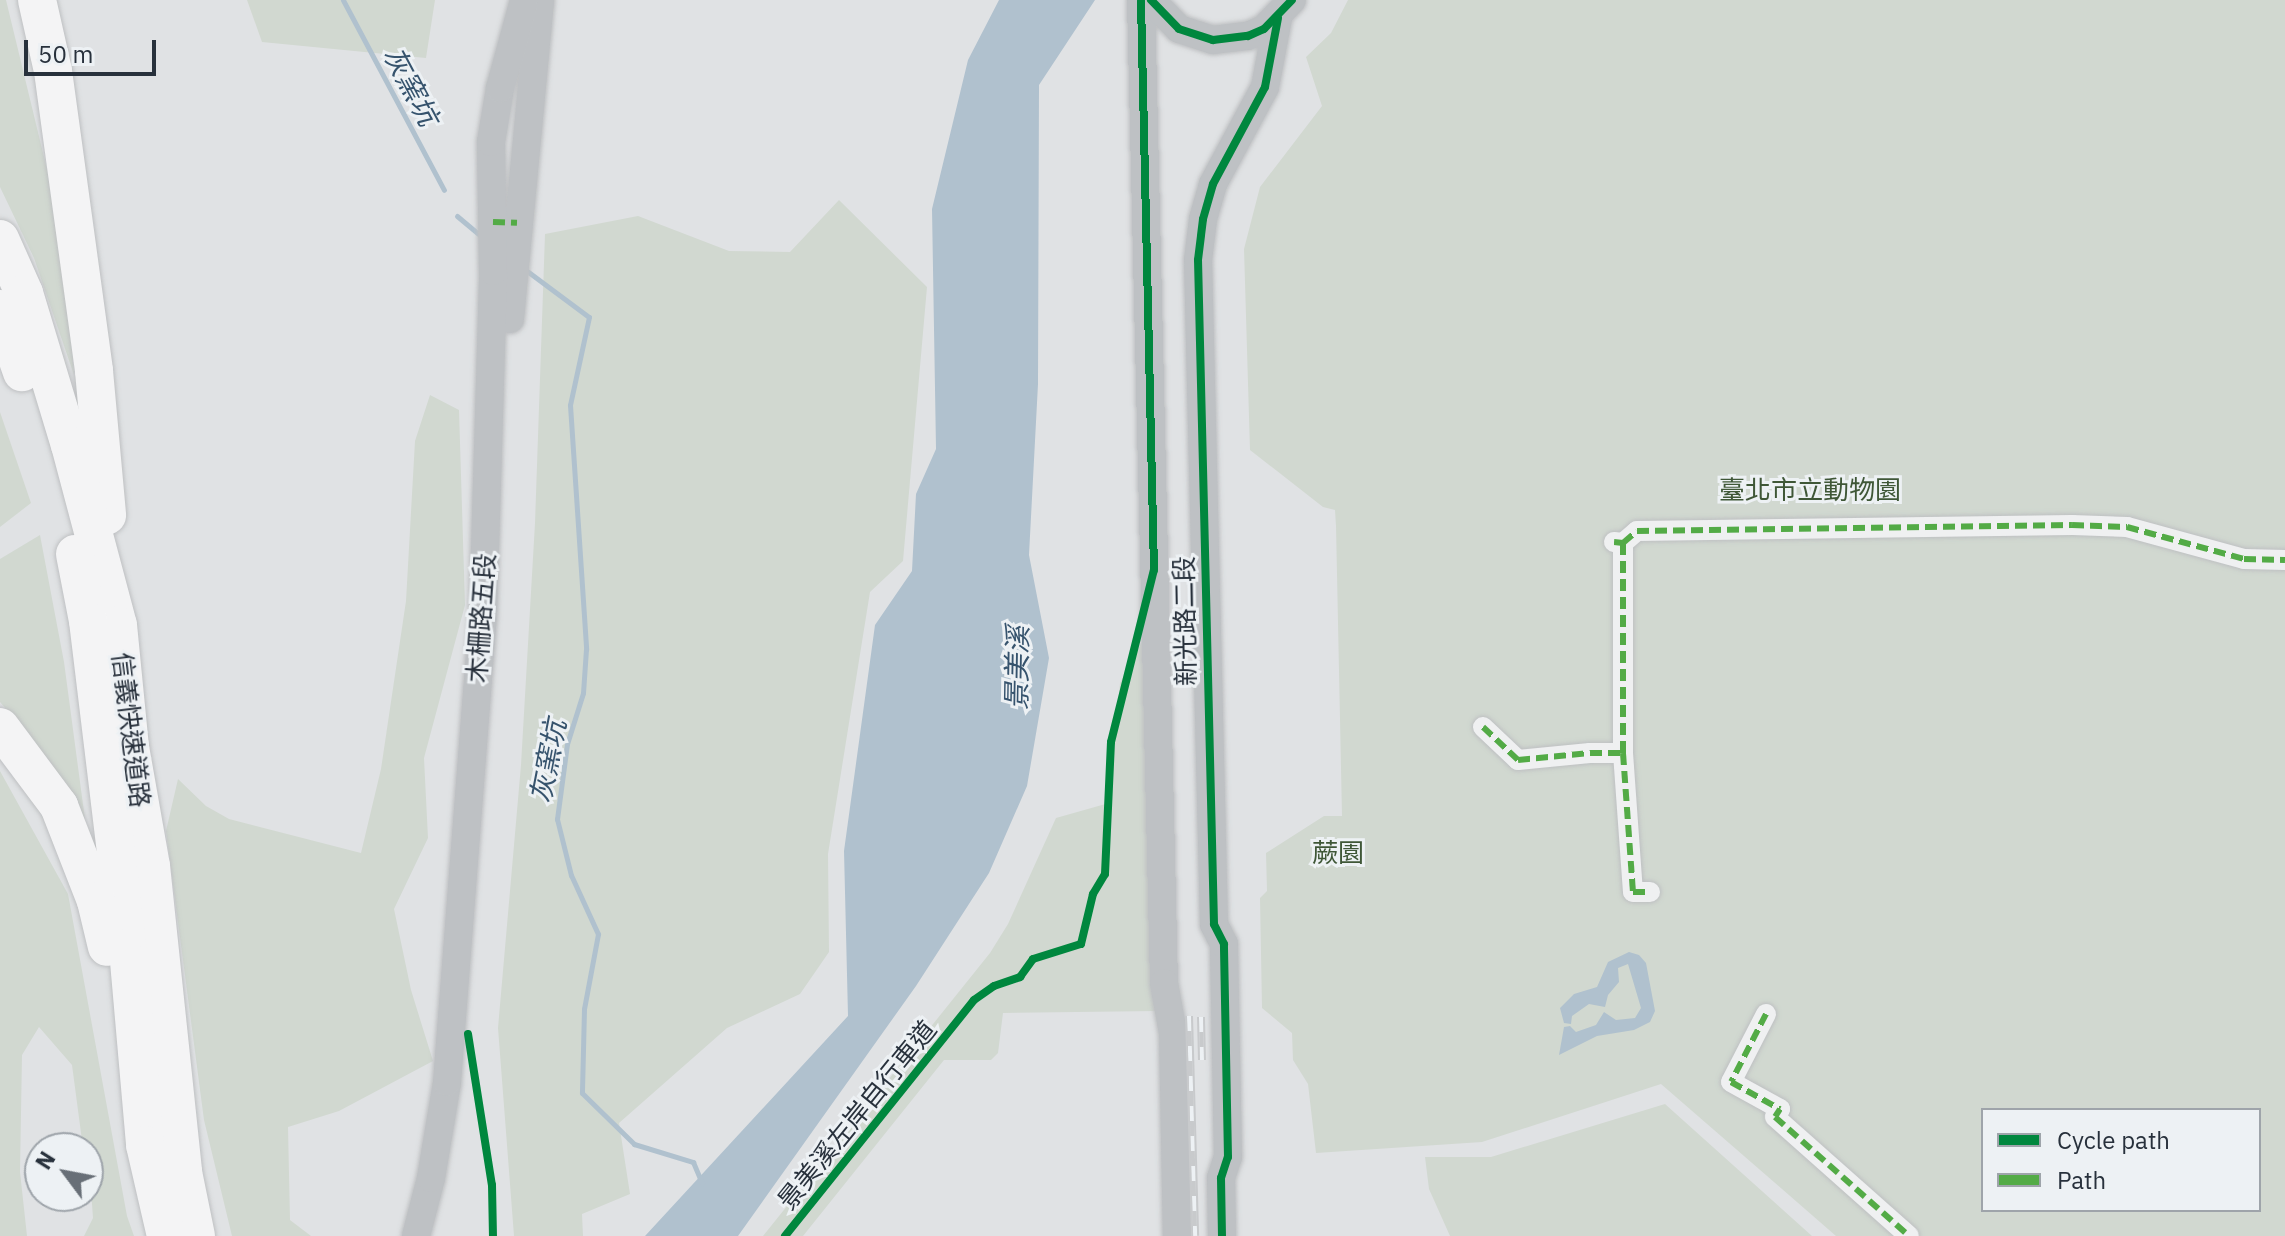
<!DOCTYPE html>
<meta charset="utf-8">
<style>
body{margin:0}
#map{position:relative;width:2285px;height:1236px;overflow:hidden;background:#e0e2e4;font-family:"IBM Plex Sans","Noto Sans TC",sans-serif}
div>[style]{position:absolute}
.green>*{inset:0;background:#d1d8d0}
.water>*{inset:0;background:#b0c1ce}
.stream>*{height:5px;margin:-2.5px;padding:0 2.5px;transform-origin:2.5px;border-radius:2.5px;background:#b0c1ce}
.roads{filter:drop-shadow(0 0 2px #bec0c2) drop-shadow(0 0 2px #bec0c2)}
.street>*{height:20px;margin:-10px;padding:0 10px;transform-origin:10px;border-radius:10px;background:#eff0f1}
.secondary>*{height:28px;margin:-14px;padding:0 14px;transform-origin:14px;border-radius:14px;background:#bec1c4}
.highway>*{height:38px;margin:-19px;padding:0 19px;transform-origin:19px;border-radius:19px;background:#f4f4f5}
.rail>*{height:8px;margin-top:-4px;transform-origin:0;background:repeating-linear-gradient(90deg,#edf1f4 0 15px,#c8cacc 0 30px);box-sizing:border-box;border-block:2px solid #c8cacc}
.quiet>*{height:6px;margin-top:-3px;transform-origin:0;background:repeating-linear-gradient(90deg,#53ab46 0 12px,transparent 0 18px)}
.cycleway>*{height:8px;margin:-4px;padding:0 4px;transform-origin:4px;border-radius:4px;background:#00873e}
span{translate:-50% -50%;white-space:nowrap;text-align:center;line-height:1.15;-webkit-text-stroke:6px #edf1f4;paint-order:stroke}
.park-label{font-size:26px;color:#3f5737}
.street-label{font-size:26px;color:#28313c}
.water-label{font-size:28px;color:#36536d;font-style:italic}
.legend{position:absolute;left:1981px;top:1108px;width:280px;height:104px;box-sizing:border-box;background:#edf1f4;border:2px solid #9ea4aa;margin:0;padding:10px 14px;list-style:none;font-size:24px;color:#28313c}
.legend li{display:flex;align-items:center;gap:16px;height:40px}
.legend b{width:40px;border:2px solid #9ea4aa}
.north{position:absolute;left:24px;top:1132px;width:80px;height:80px;box-sizing:border-box;background:#edf1f4;border:2px solid #9ea4aa;border-radius:50%;rotate:302deg;font-size:22px;font-weight:700;line-height:32px;text-align:center;color:#28313c}
.north::after{content:'';display:block;margin:auto;width:28px;height:36px;background:#686f77;clip-path:polygon(50% 0,100% 100%,50% 72%,0 100%)}
.scale{position:absolute;left:24px;top:40px;width:132px;height:36px;box-sizing:border-box;border:4px solid #28313c;border-top:0;padding-left:10px;font-size:24px;line-height:28px;white-space:nowrap;color:#28313c;-webkit-text-stroke:6px #edf1f4;paint-order:stroke}
</style>
<div id="map">
<div class="green">
<i style="clip-path:polygon(0 0,6px 0,51px 186px,69px 294px,74px 375px,34px 258px,0 187px)"></i>
<i style="clip-path:polygon(247px 0,435px 0,426px 58px,262px 42px)"></i>
<i style="clip-path:polygon(evenodd,1348px 0,2285px 0,2285px 1236px,1836px 1236px,1661px 1084px,1482px 1142px,1316px 1153px,1308px 1084px,1293px 1060px,1292px 1033px,1262px 1008px,1260px 898px,1267px 891px,1266px 853px,1324px 816px,1342px 816px,1336px 526px,1335px 510px,1323px 507px,1250px 450px,1244px 249px,1260px 187px,1322px 106px,1306px 57px,1331px 33px,1348px 0,1983px 1110px,2259px 1110px,2259px 1210px,1983px 1210px,1983px 1110px)"></i>
<i style="clip-path:polygon(839px 200px,927px 287px,903px 561px,870px 592px,828px 854px,829px 952px,800px 994px,727px 1028px,619px 1123px,630px 1194px,582px 1214px,583px 1236px,514px 1236px,498px 1028px,521px 765px,535px 523px,545px 234px,638px 216px,729px 251px,790px 252px)"></i>
<i style="clip-path:polygon(430px 395px,459px 410px,465px 605px,424px 758px,428px 838px,394px 909px,411px 990px,433px 1061px,339px 1111px,288px 1127px,290px 1220px,311px 1236px,232px 1236px,204px 1120px,166px 831px,178px 779px,206px 806px,229px 819px,361px 853px,381px 769px,406px 601px,415px 441px)"></i>
<i style="clip-path:polygon(0 412px,31px 503px,0 527px)"></i>
<i style="clip-path:polygon(40px 535px,64px 662px,88px 842px,19px 724px,0 702px,0 559px)"></i>
<i style="clip-path:polygon(1147px 632px,1157px 1011px,1003px 1013px,998px 1053px,991px 1060px,944px 1060px,803px 1236px,763px 1236px,990px 953px,1008px 924px,1056px 818px,1109px 803px,1120px 683px)"></i>
<i style="clip-path:polygon(0 771px,68px 894px,127px 1216px,134px 1236px,84px 1236px,93px 1218px,88px 1148px,83px 1148px,72px 1065px,39px 1027px,22px 1055px,20px 1172px,27px 1236px,0 1236px)"></i>
<i style="clip-path:polygon(1665px 1104px,1812px 1236px,1450px 1236px,1429px 1189px,1425px 1157px,1491px 1157px)"></i>
</div>
<div class="water">
<i style="clip-path:polygon(999px 0,1095px 0,1039px 85px,1038px 384px,1029px 555px,1049px 658px,1027px 786px,989px 873px,916px 986px,738px 1236px,645px 1236px,848px 1016px,844px 851px,875px 625px,912px 571px,916px 494px,936px 449px,932px 209px,968px 60px)"></i>
<i style="clip-path:polygon(1629px 952px,1639px 955px,1646px 963px,1655px 1011px,1650px 1022px,1634px 1030px,1597px 1036px,1559px 1055px,1564px 1027px,1570px 1026px,1576px 1032px,1596px 1025px,1604px 1012px,1616px 1020px,1635px 1018px,1641px 1008px,1628px 964px,1618px 968px,1619px 982px,1608px 995px,1605px 1007px,1589px 1004px,1572px 1016px,1571px 1024px,1564px 1023px,1560px 1008px,1574px 994px,1597px 987px,1608px 962px)"></i>
</div>
<div class="stream">
<i style="left:343px;top:0;width:215px;rotate:62deg"></i>
<i style="left:457px;top:216px;width:31px;rotate:40deg"></i>
<i style="left:523px;top:268px;width:82px;rotate:36.6deg"></i>
<i style="left:589px;top:317px;width:90px;rotate:102.2deg"></i>
<i style="left:570px;top:405px;width:245px;rotate:86.2deg"></i>
<i style="left:586px;top:649px;width:44px;rotate:93.9deg"></i>
<i style="left:583px;top:693px;width:53px;rotate:107.4deg"></i>
<i style="left:567px;top:744px;width:76px;rotate:97.6deg"></i>
<i style="left:557px;top:819px;width:58px;rotate:76deg"></i>
<i style="left:571px;top:875px;width:65px;rotate:65.4deg"></i>
<i style="left:598px;top:934px;width:76px;rotate:100.6deg"></i>
<i style="left:584px;top:1009px;width:84px;rotate:91.4deg"></i>
<i style="left:582px;top:1093px;width:73px;rotate:44.4deg"></i>
<i style="left:634px;top:1144px;width:62px;rotate:17deg"></i>
<i style="left:693px;top:1162px;width:23px;rotate:67deg"></i>
</div>
<div class="roads">
<div class="street">
<i style="left:1614px;top:542px;width:9px;rotate:6deg"></i>
<i style="left:1623px;top:543px;width:18px;rotate:-41deg"></i>
<i style="left:1637px;top:531px;width:435px;rotate:-0.8deg"></i>
<i style="left:2072px;top:525px;width:55px;rotate:2.1deg"></i>
<i style="left:2127px;top:527px;width:121px;rotate:15.3deg"></i>
<i style="left:2244px;top:559px;width:41px;rotate:1.4deg"></i>
<i style="left:1623px;top:543px;width:210px;rotate:90deg"></i>
<i style="left:1623px;top:753px;width:139px;rotate:85.9deg"></i>
<i style="left:1633px;top:892px;width:17px"></i>
<i style="left:1483px;top:727px;width:48px;rotate:43.3deg"></i>
<i style="left:1518px;top:760px;width:72px;rotate:-5.6deg"></i>
<i style="left:1590px;top:753px;width:33px"></i>
<i style="left:1766px;top:1014px;width:76px;rotate:117.2deg"></i>
<i style="left:1731px;top:1082px;width:56px;rotate:28.9deg"></i>
<i style="left:1780px;top:1109px;width:9px;rotate:122deg"></i>
<i style="left:1775px;top:1117px;width:179px;rotate:41.6deg"></i>
</div>
<div class="secondary">
<i style="left:1141px;top:0;width:983px;rotate:88.66deg"></i>
<i style="left:1164px;top:983px;width:51px;rotate:79.8deg"></i>
<i style="left:1173px;top:1033px;width:203px;rotate:88.9deg"></i>
<i style="left:1151px;top:0;width:40px;rotate:46deg"></i>
<i style="left:1179px;top:29px;width:36px;rotate:18deg"></i>
<i style="left:1213px;top:40px;width:35px;rotate:-7deg"></i>
<i style="left:1248px;top:36px;width:17px;rotate:-24deg"></i>
<i style="left:1264px;top:29px;width:40px;rotate:-46deg"></i>
<i style="left:510px;top:319px;width:320px;rotate:-84.6deg"></i>
<i style="left:416px;top:1236px;width:60px;rotate:-75.5deg"></i>
<i style="left:431px;top:1178px;width:97px;rotate:-80.5deg"></i>
<i style="left:447px;top:1082px;width:466px;rotate:-85.6deg"></i>
<i style="left:483px;top:617px;width:346px;rotate:-88.3deg"></i>
<i style="left:493px;top:271px;width:129px;rotate:-90.9deg"></i>
<i style="left:491px;top:142px;width:55px;rotate:-80.5deg"></i>
<i style="left:500px;top:88px;width:91px;rotate:-74.7deg"></i>
<i style="left:1222px;top:1236px;width:58px;rotate:-91deg"></i>
<i style="left:1221px;top:1178px;width:22px;rotate:-72deg"></i>
<i style="left:1228px;top:1157px;width:213px;rotate:-91.1deg"></i>
<i style="left:1224px;top:944px;width:22px;rotate:-117deg"></i>
<i style="left:1214px;top:924px;width:664px;rotate:-91.38deg"></i>
<i style="left:1198px;top:260px;width:41px;rotate:-83deg"></i>
<i style="left:1203px;top:219px;width:36px;rotate:-74deg"></i>
<i style="left:1213px;top:184px;width:110px;rotate:-61.8deg"></i>
<i style="left:1265px;top:87px;width:70px;rotate:-79.3deg"></i>
</div>
<div class="highway">
<i style="left:37px;top:0;width:73px;rotate:77.3deg"></i>
<i style="left:53px;top:71px;width:303px;rotate:82.2deg"></i>
<i style="left:94px;top:371px;width:145px;rotate:84.8deg"></i>
<i style="left:0;top:239px;width:59px;rotate:66deg"></i>
<i style="left:24px;top:293px;width:159px;rotate:73.2deg"></i>
<i style="left:70px;top:445px;width:186px;rotate:75.1deg"></i>
<i style="left:118px;top:625px;width:123px;rotate:84.4deg"></i>
<i style="left:130px;top:747px;width:121px;rotate:80deg"></i>
<i style="left:151px;top:866px;width:308px;rotate:84deg"></i>
<i style="left:183px;top:1172px;width:65px;rotate:78.5deg"></i>
<i style="left:0;top:309px;width:67px;rotate:70.8deg"></i>
<i style="left:75px;top:554px;width:68px;rotate:79deg"></i>
<i style="left:88px;top:621px;width:342px;rotate:83.1deg"></i>
<i style="left:129px;top:961px;width:185px;rotate:85deg"></i>
<i style="left:145px;top:1145px;width:93px;rotate:77deg"></i>
<i style="left:0;top:727px;width:99px;rotate:53.2deg"></i>
<i style="left:59px;top:806px;width:102px;rotate:68.7deg"></i>
<i style="left:96px;top:901px;width:47px;rotate:76.6deg"></i>
</div>
</div>
<div class="rail">
<i style="left:1189px;top:1016px;width:220px;rotate:88.4deg"></i>
<i style="left:1201px;top:1017px;width:43px;rotate:88.7deg"></i>
</div>
<div class="quiet">
<i style="left:493px;top:222px;width:24px;rotate:2deg"></i>
<i style="left:1614px;top:542px;width:9px;rotate:6deg"></i>
<i style="left:1623px;top:543px;width:18px;rotate:-41deg"></i>
<i style="left:1637px;top:531px;width:435px;rotate:-0.8deg"></i>
<i style="left:2072px;top:525px;width:55px;rotate:2.1deg"></i>
<i style="left:2127px;top:527px;width:121px;rotate:15.3deg"></i>
<i style="left:2244px;top:559px;width:41px;rotate:1.4deg"></i>
<i style="left:1623px;top:543px;width:210px;rotate:90deg"></i>
<i style="left:1623px;top:753px;width:139px;rotate:85.9deg"></i>
<i style="left:1633px;top:892px;width:17px"></i>
<i style="left:1483px;top:727px;width:48px;rotate:43.3deg"></i>
<i style="left:1518px;top:760px;width:72px;rotate:-5.6deg"></i>
<i style="left:1590px;top:753px;width:33px"></i>
<i style="left:1766px;top:1014px;width:76px;rotate:117.2deg"></i>
<i style="left:1731px;top:1082px;width:56px;rotate:28.9deg"></i>
<i style="left:1780px;top:1109px;width:9px;rotate:122deg"></i>
<i style="left:1775px;top:1117px;width:179px;rotate:41.6deg"></i>
</div>
<div class="cycleway">
<i style="left:1151px;top:0;width:40px;rotate:46deg"></i>
<i style="left:1179px;top:29px;width:36px;rotate:18deg"></i>
<i style="left:1213px;top:40px;width:35px;rotate:-7deg"></i>
<i style="left:1248px;top:36px;width:17px;rotate:-24deg"></i>
<i style="left:1264px;top:29px;width:40px;rotate:-46deg"></i>
<i style="left:468px;top:1034px;width:153px;rotate:81deg"></i>
<i style="left:492px;top:1185px;width:51px;rotate:88.9deg"></i>
<i style="left:785px;top:1236px;width:302px;rotate:-51.3deg"></i>
<i style="left:974px;top:1000px;width:24px;rotate:-35deg"></i>
<i style="left:994px;top:986px;width:28px;rotate:-19deg"></i>
<i style="left:1020px;top:977px;width:22px;rotate:-54deg"></i>
<i style="left:1033px;top:959px;width:50px;rotate:-17.4deg"></i>
<i style="left:1081px;top:944px;width:51px;rotate:-76.5deg"></i>
<i style="left:1093px;top:894px;width:23px;rotate:-59deg"></i>
<i style="left:1105px;top:874px;width:132px;rotate:-87.4deg"></i>
<i style="left:1111px;top:742px;width:177px;rotate:-76deg"></i>
<i style="left:1154px;top:570px;width:570px;rotate:-91.31deg"></i>
<i style="left:1222px;top:1236px;width:58px;rotate:-91deg"></i>
<i style="left:1221px;top:1178px;width:22px;rotate:-72deg"></i>
<i style="left:1228px;top:1157px;width:213px;rotate:-91.1deg"></i>
<i style="left:1224px;top:944px;width:22px;rotate:-117deg"></i>
<i style="left:1214px;top:924px;width:664px;rotate:-91.38deg"></i>
<i style="left:1198px;top:260px;width:41px;rotate:-83deg"></i>
<i style="left:1203px;top:219px;width:36px;rotate:-74deg"></i>
<i style="left:1213px;top:184px;width:110px;rotate:-61.8deg"></i>
<i style="left:1265px;top:87px;width:70px;rotate:-79.3deg"></i>
</div>
<div class="park-label">
<span style="left:1810px;top:490px">臺北市立動物園</span>
<span style="left:1338px;top:853px">蕨園</span>
</div>
<div class="street-label">
<span style="left:481px;top:618px;rotate:-86deg">木柵路五段</span>
<span style="left:1185px;top:621px;rotate:-91deg">新光路二段</span>
<span style="left:131px;top:730px;rotate:83deg">信義快速道路</span>
<span style="left:857px;top:1115px;rotate:-51deg">景美溪左岸自行車道</span>
</div>
<div class="water-label">
<span style="left:411px;top:86px;rotate:62deg">灰窯坑</span>
<span style="left:1017px;top:668px;rotate:-89deg">景美溪</span>
<span style="left:548px;top:761px;rotate:-79deg">灰窯坑</span>
</div>
<ul class="legend">
<li><b style="height:10px;background:#00873e"></b>Cycle path</li>
<li><b style="height:10px;background:#53ab46"></b>Path</li>
</ul>
<div class="north">N</div>
<div class="scale">50 m</div>
</div>
